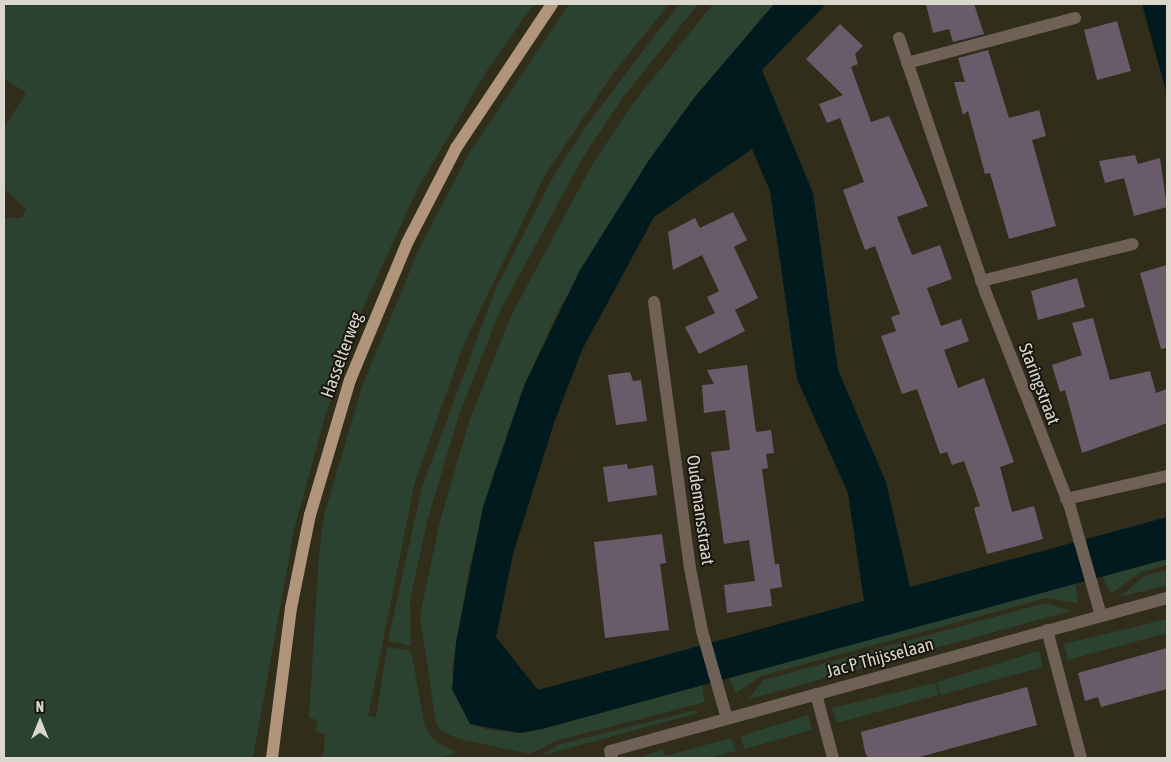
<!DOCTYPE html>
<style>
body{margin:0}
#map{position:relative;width:1171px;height:762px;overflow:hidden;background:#302d1b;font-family:"Asap Condensed",sans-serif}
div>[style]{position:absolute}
.green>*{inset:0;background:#2c4231}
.water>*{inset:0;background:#001a1e}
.building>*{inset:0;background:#6a5b6a}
.minor>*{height:12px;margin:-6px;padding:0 6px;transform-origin:6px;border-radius:6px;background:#6f6155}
.major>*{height:12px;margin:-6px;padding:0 6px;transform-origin:6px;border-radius:6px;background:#b0957b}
span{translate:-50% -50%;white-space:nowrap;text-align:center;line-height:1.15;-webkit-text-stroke:4px #17150d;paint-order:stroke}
.street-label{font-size:18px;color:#dad8cd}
.frame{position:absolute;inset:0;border:5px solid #dad8cd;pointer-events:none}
.north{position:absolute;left:15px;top:697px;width:50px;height:50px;-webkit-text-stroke:4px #17150d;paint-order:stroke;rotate:0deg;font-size:14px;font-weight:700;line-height:20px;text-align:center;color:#dad8cd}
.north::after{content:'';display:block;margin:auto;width:18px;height:22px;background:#dad8cd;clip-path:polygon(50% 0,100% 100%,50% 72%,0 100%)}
</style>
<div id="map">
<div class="green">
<i style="clip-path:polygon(4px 4px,534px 4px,486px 72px,417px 190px,362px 310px,325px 417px,294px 530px,253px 758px,4px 758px,4px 218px,22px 218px,26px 209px,4px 189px,4px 128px,26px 93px,4px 78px)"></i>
<i style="clip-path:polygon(569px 4px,669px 4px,614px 72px,545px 175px,463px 346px,414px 485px,368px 716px,376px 717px,387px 647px,411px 651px,425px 727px,434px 740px,456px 753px,440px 758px,323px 758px,325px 734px,316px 732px,317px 720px,309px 718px,319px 554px,324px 515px,363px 384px,419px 249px,468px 155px)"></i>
<i style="clip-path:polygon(679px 4px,698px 4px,624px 96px,582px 159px,499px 313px,459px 415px,428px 518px,410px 600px,411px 646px,388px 641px,422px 487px,496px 288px,552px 179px,586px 126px)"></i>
<i style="clip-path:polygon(713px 4px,774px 4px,694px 98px,649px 160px,559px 309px,524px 386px,492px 478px,469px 568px,452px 671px,470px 724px,488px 730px,520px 733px,542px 729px,702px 685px,705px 702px,555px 741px,531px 754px,459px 739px,441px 731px,436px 723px,420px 616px,440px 521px,470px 419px,510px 318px,592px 165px,634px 102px)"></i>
<i style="clip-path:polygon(1167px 559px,1167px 565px,1141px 572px,1112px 593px,1105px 583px,1103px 576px)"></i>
<i style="clip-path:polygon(1167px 570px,1167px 585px,1120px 597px,1144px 576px)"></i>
<i style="clip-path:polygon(1075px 583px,1078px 603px,1046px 598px,761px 676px,736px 693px,729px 678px)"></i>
<i style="clip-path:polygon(1046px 603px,1071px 611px,749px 699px,763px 680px)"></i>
<i style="clip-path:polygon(1167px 619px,1167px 633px,1068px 660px,1064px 644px)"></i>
<i style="clip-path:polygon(1039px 651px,1043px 667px,941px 695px,937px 682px)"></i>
<i style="clip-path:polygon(935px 683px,938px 695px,837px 723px,832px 708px)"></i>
<i style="clip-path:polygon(697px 710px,698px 713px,540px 756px,557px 745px)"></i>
<i style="clip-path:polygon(808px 715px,812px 730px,744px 749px,741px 736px)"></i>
<i style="clip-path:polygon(731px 738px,736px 751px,708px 758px,639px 758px,663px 749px,665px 756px)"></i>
</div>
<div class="water">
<i style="clip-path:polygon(evenodd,774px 4px,826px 4px,762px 70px,813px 193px,838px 370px,886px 482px,910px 587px,1167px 517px,1167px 559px,542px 729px,520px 733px,470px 724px,452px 689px,456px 642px,483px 507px,524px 386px,580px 270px,649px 160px,694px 98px,774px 4px,752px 149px,770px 191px,797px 379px,848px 493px,864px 601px,538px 690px,496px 637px,513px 554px,554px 423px,582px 350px,654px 217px,752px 149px)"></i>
<i style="clip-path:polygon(1142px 4px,1167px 4px,1167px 95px)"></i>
</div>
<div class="building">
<i style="clip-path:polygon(926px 4px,974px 4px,984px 34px,953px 42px,949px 29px,933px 33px)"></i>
<i style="clip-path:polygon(1117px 21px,1131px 71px,1097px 80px,1084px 30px)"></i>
<i style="clip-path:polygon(840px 24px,863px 46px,855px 54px,858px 64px,851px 67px,871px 122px,889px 116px,928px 206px,897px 217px,912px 255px,940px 245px,952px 279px,927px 288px,941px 326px,961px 319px,969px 341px,944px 350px,958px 388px,984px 378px,1014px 462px,1000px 467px,1012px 512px,1034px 506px,1043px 539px,987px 554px,974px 508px,980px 506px,964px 461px,952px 465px,947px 452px,940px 454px,917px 389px,902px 394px,881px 336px,896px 331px,891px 317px,900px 314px,875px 246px,865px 250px,843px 190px,864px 182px,840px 118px,827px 123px,819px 104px,843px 95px,806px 59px)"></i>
<i style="clip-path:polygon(988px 50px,1009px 118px,1039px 110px,1046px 136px,1032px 140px,1056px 226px,1009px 239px,990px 173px,985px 174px,968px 111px,963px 115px,954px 82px,965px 82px,958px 58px)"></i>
<i style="clip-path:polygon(1135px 155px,1138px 164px,1160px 158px,1167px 207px,1134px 216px,1124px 178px,1105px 183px,1099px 161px)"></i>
<i style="clip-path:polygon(733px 212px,747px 240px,734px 247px,758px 298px,735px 310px,745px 331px,699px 354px,685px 327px,715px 313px,707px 297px,719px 291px,702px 255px,673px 270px,668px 232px,695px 218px,700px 228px)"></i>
<i style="clip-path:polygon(1167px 265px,1167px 348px,1161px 349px,1140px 273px)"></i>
<i style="clip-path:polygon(1077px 278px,1085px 307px,1038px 320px,1031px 291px)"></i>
<i style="clip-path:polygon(1093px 318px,1110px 380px,1150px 371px,1156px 393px,1167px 389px,1167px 423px,1082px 453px,1065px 390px,1060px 392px,1052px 365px,1082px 355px,1072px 323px)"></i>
<i style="clip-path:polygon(747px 365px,756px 432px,771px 430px,774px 453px,766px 454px,768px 468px,762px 469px,775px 564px,779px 564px,782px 587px,770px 589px,772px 606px,727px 613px,724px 585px,755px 581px,749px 540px,724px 544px,711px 452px,730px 450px,725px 410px,704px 413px,702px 385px,714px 384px,707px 370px)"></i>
<i style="clip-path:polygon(630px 372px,633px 381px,641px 380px,647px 421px,616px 425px,608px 375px)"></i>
<i style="clip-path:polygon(627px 464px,628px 469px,653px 465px,657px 495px,608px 502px,603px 467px)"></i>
<i style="clip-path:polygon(662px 534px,666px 563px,660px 564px,669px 630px,605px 638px,594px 542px)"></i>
<i style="clip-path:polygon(1167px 648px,1167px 689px,1101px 707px,1098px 697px,1085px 701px,1078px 673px)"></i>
<i style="clip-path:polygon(1027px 687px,1037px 725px,916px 758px,868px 758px,865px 752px,861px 732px)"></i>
</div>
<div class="minor">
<i style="left:899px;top:38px;width:267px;rotate:71.2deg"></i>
<i style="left:985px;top:291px;width:232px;rotate:68.5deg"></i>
<i style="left:1070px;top:507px;width:113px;rotate:74.1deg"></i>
<i style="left:907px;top:63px;width:174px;rotate:-15deg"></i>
<i style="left:981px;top:281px;width:156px;rotate:-13.7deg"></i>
<i style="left:654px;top:302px;width:268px;rotate:82.3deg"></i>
<i style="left:690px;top:568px;width:64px;rotate:79.2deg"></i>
<i style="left:702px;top:631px;width:91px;rotate:74.1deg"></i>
<i style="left:1066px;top:499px;width:104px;rotate:-12.8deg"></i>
<i style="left:1047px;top:630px;width:132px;rotate:75.1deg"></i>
<i style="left:816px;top:694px;width:66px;rotate:75.1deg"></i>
<i style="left:612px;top:758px;width:7px;rotate:-106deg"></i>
<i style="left:610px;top:751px;width:578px;rotate:-15.36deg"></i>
</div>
<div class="major">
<i style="left:272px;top:758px;width:151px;rotate:-82.8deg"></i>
<i style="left:291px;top:608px;width:95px;rotate:-78.5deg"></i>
<i style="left:310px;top:515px;width:141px;rotate:-73.5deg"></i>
<i style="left:350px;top:380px;width:148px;rotate:-67.4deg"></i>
<i style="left:407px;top:243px;width:107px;rotate:-62.7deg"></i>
<i style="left:456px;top:148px;width:173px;rotate:-56.3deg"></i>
</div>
<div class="street-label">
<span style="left:342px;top:355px;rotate:-70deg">Hasselterweg</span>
<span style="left:1039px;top:384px;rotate:69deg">Staringstraat</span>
<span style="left:700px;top:510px;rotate:82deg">Oudemansstraat</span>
<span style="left:880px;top:658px;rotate:-15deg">Jac P Thijsselaan</span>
</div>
<div class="frame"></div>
<div class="north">N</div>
</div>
